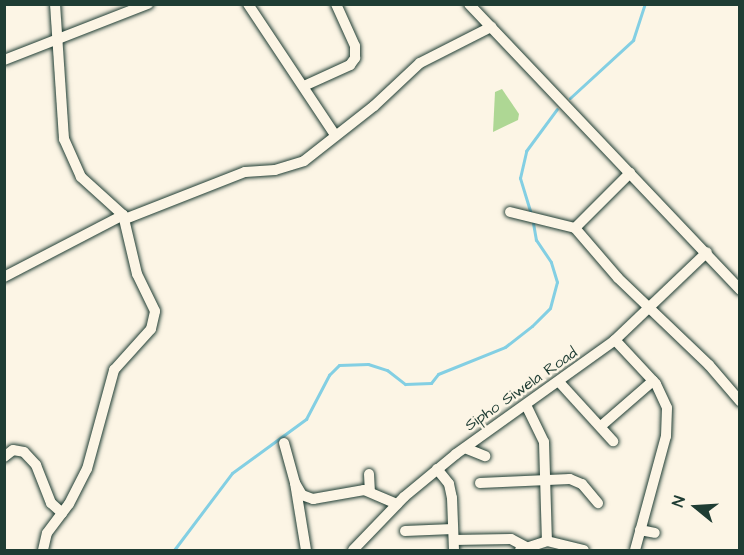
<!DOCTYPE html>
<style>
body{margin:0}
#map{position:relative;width:744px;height:555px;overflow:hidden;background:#fcf5e5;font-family:"Architects Daughter",sans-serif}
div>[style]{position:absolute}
.green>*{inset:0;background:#aed794}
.stream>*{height:3px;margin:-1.5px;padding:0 1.5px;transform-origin:1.5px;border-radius:1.5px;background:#83cfe3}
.roads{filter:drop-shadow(0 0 2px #1f3d34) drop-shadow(0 0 2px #1f3d34)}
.minor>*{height:10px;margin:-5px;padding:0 5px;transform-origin:5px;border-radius:5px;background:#fcf5e5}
span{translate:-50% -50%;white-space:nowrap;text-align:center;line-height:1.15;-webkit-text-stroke:5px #fcf5e5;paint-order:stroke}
.street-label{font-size:16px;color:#1f3d34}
.frame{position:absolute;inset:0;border:6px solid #1f3d34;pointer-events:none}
.north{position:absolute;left:666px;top:477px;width:60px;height:60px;-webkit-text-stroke:4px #fcf5e5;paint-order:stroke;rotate:288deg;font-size:16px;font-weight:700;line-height:24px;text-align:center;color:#1f3d34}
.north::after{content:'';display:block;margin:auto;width:21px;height:27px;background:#1f3d34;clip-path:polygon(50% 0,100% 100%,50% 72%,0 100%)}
</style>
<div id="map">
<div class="green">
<i style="clip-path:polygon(502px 89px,519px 114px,518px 120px,493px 132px,495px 92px)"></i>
</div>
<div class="stream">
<i style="left:570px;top:98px;width:86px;rotate:-42.6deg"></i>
<i style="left:633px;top:40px;width:38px;rotate:-72deg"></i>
<i style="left:531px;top:214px;width:38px;rotate:-107deg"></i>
<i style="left:520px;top:178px;width:28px;rotate:-77deg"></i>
<i style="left:526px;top:151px;width:52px;rotate:-53.6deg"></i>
<i style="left:174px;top:550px;width:96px;rotate:-53deg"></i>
<i style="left:232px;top:473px;width:92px;rotate:-36.1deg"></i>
<i style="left:306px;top:419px;width:50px;rotate:-62.4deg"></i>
<i style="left:329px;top:375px;width:14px;rotate:-45deg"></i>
<i style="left:339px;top:365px;width:29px;rotate:-2deg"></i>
<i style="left:368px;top:364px;width:20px;rotate:18deg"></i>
<i style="left:387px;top:370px;width:23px;rotate:38deg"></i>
<i style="left:405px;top:384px;width:26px;rotate:-2deg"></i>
<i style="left:431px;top:383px;width:11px;rotate:-52deg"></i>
<i style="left:438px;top:374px;width:72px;rotate:-21.9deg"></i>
<i style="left:505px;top:347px;width:34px;rotate:-38deg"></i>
<i style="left:532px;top:326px;width:25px;rotate:-45deg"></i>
<i style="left:550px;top:308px;width:27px;rotate:-75deg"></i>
<i style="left:557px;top:282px;width:21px;rotate:-107deg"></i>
<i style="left:551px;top:262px;width:27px;rotate:-124deg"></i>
<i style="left:536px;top:240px;width:17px;rotate:-100deg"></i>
</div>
<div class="roads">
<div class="minor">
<i style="left:248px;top:4px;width:157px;rotate:56.4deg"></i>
<i style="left:469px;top:4px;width:394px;rotate:46.5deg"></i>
<i style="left:4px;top:60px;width:155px;rotate:-21.3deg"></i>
<i style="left:304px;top:86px;width:51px;rotate:-24.5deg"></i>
<i style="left:350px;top:65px;width:9px;rotate:-54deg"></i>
<i style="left:355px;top:58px;width:12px;rotate:-90deg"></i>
<i style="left:355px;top:46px;width:46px;rotate:-114.3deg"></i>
<i style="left:510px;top:212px;width:67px;rotate:13.8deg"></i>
<i style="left:575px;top:228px;width:78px;rotate:-45deg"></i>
<i style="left:125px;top:219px;width:129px;rotate:-21.4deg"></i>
<i style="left:245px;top:172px;width:30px;rotate:-4deg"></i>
<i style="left:275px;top:170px;width:30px;rotate:-17deg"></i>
<i style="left:304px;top:161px;width:89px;rotate:-38.2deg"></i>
<i style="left:374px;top:106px;width:63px;rotate:-43.1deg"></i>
<i style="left:420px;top:63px;width:80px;rotate:-26.9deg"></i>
<i style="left:575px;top:228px;width:66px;rotate:49.3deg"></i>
<i style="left:618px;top:278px;width:126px;rotate:43.7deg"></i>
<i style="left:709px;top:365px;width:48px;rotate:49.3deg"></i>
<i style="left:4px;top:277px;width:134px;rotate:-27.5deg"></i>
<i style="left:615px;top:340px;width:60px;rotate:47deg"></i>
<i style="left:656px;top:384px;width:26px;rotate:65deg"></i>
<i style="left:667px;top:408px;width:28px;rotate:92deg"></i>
<i style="left:666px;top:436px;width:118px;rotate:105.2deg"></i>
<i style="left:560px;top:383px;width:79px;rotate:47.6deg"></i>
<i style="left:526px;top:405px;width:41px;rotate:64.1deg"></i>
<i style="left:544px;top:442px;width:99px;rotate:88.3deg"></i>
<i style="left:601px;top:426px;width:69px;rotate:-40.9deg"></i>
<i style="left:284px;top:443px;width:41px;rotate:74.6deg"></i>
<i style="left:295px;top:483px;width:68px;rotate:80.7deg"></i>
<i style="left:465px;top:448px;width:22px;rotate:22deg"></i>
<i style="left:4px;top:457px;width:11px;rotate:-38deg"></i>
<i style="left:13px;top:450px;width:11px;rotate:10deg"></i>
<i style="left:24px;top:452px;width:18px;rotate:47deg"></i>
<i style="left:36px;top:465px;width:41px;rotate:68.5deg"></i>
<i style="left:51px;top:503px;width:15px;rotate:42deg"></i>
<i style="left:437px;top:469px;width:19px;rotate:51deg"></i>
<i style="left:449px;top:484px;width:14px;rotate:78deg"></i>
<i style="left:452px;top:498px;width:52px;rotate:87.8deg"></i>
<i style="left:369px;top:474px;width:17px;rotate:87deg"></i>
<i style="left:295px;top:483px;width:14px;rotate:60deg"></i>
<i style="left:302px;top:495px;width:12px;rotate:20deg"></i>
<i style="left:313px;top:499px;width:52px;rotate:-10deg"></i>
<i style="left:364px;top:490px;width:36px;rotate:23deg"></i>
<i style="left:480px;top:483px;width:90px;rotate:-2.5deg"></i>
<i style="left:570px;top:479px;width:13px;rotate:23deg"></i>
<i style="left:582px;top:484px;width:25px;rotate:50deg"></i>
<i style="left:640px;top:530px;width:15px;rotate:11deg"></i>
<i style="left:405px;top:531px;width:48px;rotate:-2.4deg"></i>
<i style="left:454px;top:540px;width:57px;rotate:-1deg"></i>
<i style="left:511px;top:539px;width:17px;rotate:28deg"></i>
<i style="left:43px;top:550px;width:17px;rotate:-77deg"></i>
<i style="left:47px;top:533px;width:36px;rotate:-53deg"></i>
<i style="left:69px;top:504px;width:39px;rotate:-63deg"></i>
<i style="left:87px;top:469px;width:103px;rotate:-74.7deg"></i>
<i style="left:114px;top:370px;width:55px;rotate:-47.9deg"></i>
<i style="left:151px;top:329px;width:18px;rotate:-77deg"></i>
<i style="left:155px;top:311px;width:41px;rotate:-115.9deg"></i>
<i style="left:137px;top:274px;width:61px;rotate:-103.3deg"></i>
<i style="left:123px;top:215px;width:57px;rotate:-137.9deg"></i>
<i style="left:81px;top:177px;width:42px;rotate:-114.1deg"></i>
<i style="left:64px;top:139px;width:135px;rotate:-93.8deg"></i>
<i style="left:353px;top:550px;width:74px;rotate:-46.1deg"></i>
<i style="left:404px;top:497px;width:67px;rotate:-39.6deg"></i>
<i style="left:456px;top:454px;width:196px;rotate:-35.6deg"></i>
<i style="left:615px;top:340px;width:127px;rotate:-43.7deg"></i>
<i style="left:520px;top:550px;width:28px;rotate:-18deg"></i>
<i style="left:547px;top:541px;width:38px;rotate:14deg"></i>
</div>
</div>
<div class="street-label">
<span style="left:521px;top:389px;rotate:-35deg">Sipho Siwela Road</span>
</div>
<div class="frame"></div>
<div class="north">N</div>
</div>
